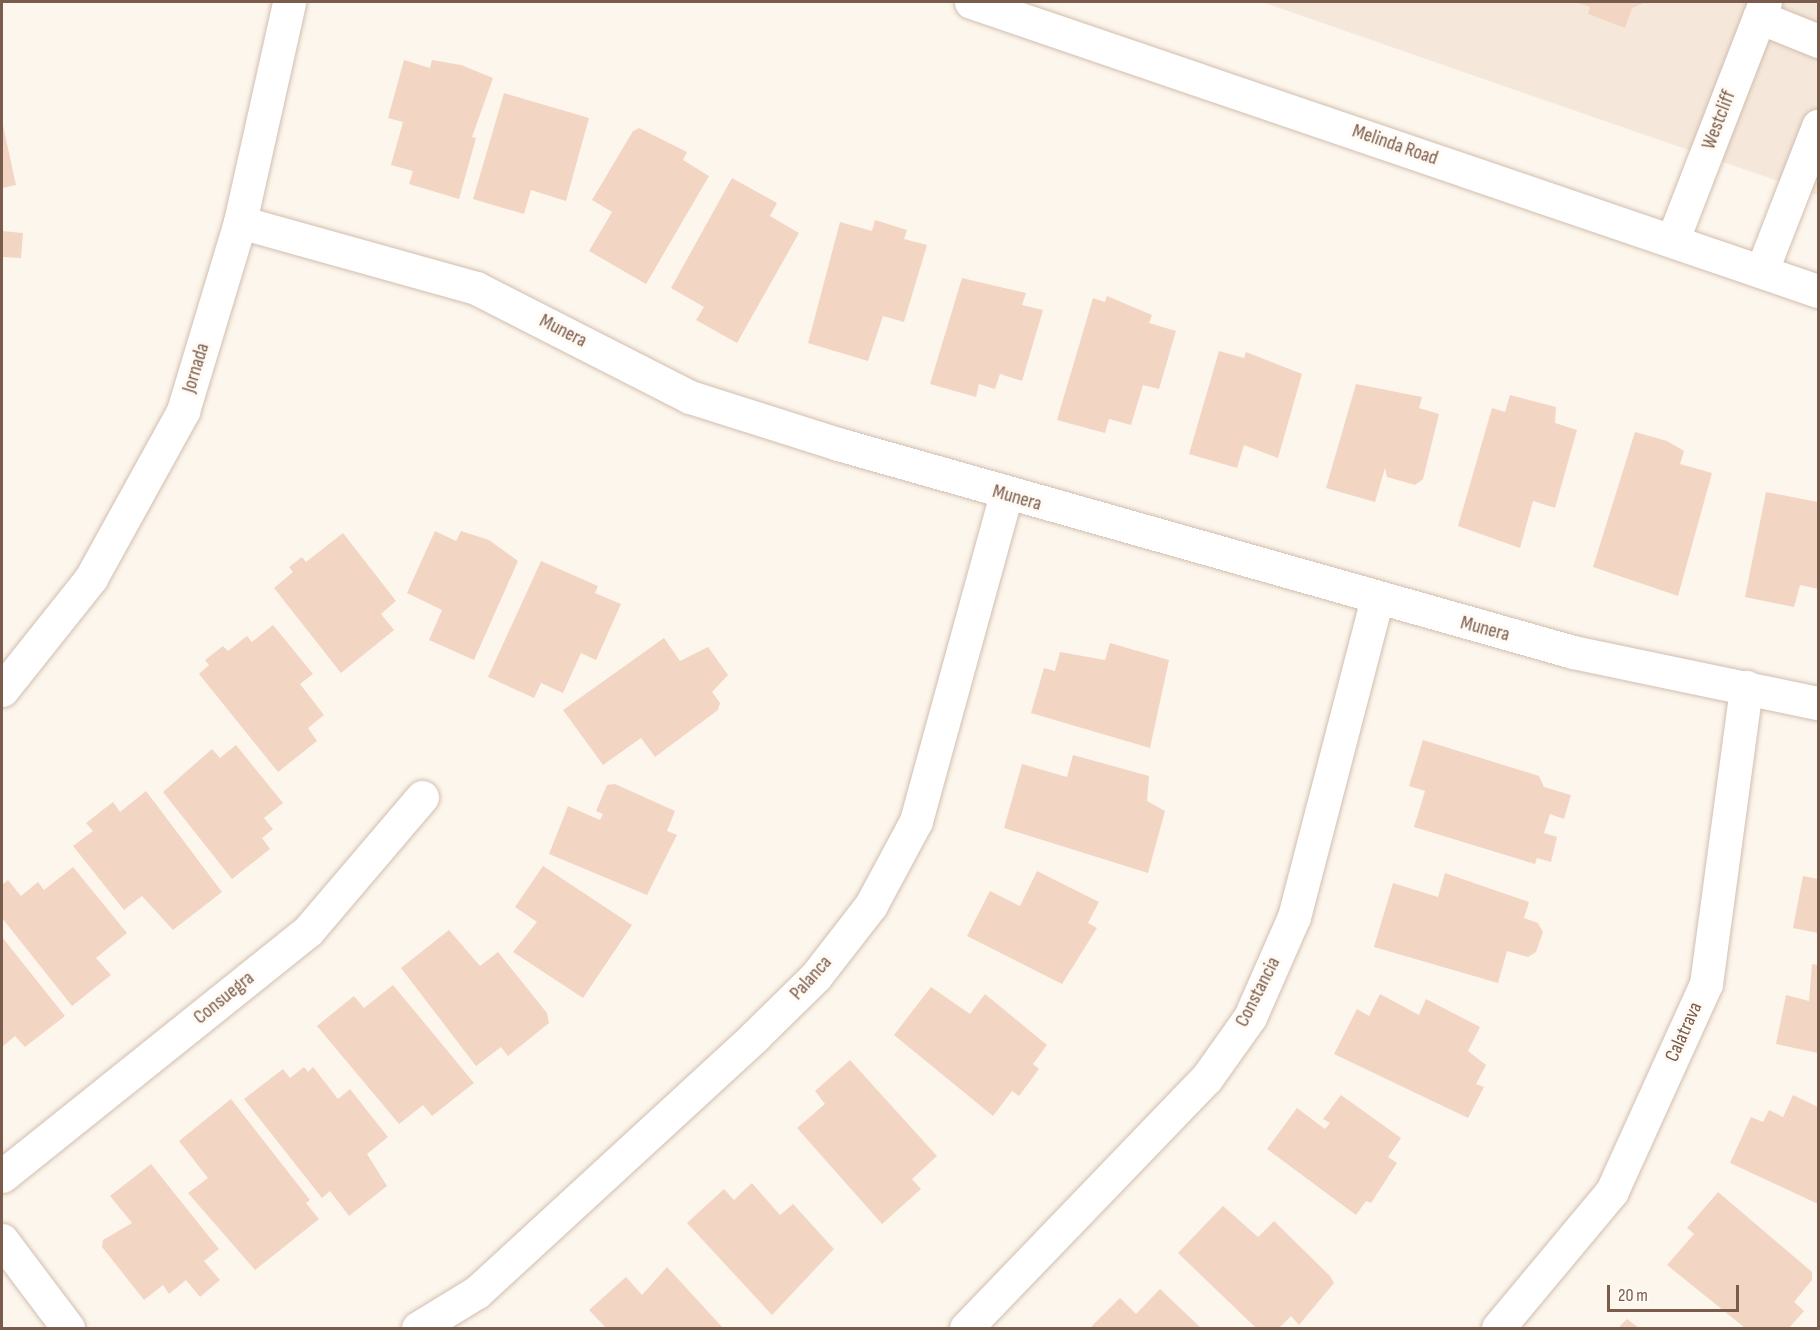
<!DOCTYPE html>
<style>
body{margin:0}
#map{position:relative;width:1820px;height:1330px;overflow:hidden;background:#fdf6ec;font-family:"Sofia Sans Condensed",sans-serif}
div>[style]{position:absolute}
.residential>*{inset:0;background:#f5e8da}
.building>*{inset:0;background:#f3d5c3}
.roads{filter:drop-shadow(0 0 2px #d1beb0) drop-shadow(0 0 2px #d1beb0)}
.minor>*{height:33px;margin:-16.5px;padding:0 16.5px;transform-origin:16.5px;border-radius:16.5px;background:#fff}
.secondary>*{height:33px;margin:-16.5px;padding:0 16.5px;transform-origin:16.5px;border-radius:16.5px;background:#fff}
span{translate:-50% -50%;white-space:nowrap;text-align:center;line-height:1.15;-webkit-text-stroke:6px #fffaf3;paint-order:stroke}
.street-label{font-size:20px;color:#7a5c4d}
.frame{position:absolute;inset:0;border:3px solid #7a5c4d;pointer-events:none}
.scale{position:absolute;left:1607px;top:1285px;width:132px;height:27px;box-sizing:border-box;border:3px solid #7a5c4d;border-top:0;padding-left:8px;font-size:18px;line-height:21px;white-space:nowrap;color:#7a5c4d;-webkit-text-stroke:4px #fffaf3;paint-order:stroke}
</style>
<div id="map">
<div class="residential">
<i style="clip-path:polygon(1262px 2px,1818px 2px,1818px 195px)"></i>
</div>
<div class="building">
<i style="clip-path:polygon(1575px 2px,1646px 2px,1632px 8px,1625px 28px,1588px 14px,1590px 7px)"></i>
<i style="clip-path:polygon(404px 60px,430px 68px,432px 60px,461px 65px,493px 78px,472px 137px,476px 138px,459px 199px,409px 184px,413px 171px,391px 165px,403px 122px,388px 118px)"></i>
<i style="clip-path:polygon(504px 93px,589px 118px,566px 201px,531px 190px,524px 214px,473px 199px)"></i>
<i style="clip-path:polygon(2px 121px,16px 185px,2px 188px)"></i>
<i style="clip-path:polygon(639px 128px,687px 152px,683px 160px,709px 176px,646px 284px,589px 251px,612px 212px,592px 200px,633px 131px)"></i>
<i style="clip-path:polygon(732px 178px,777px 203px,770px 216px,799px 233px,737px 343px,696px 320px,704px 307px,671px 288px)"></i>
<i style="clip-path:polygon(875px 220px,907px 230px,904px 239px,927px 245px,904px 322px,883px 316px,868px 361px,808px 343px,840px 222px,872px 231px)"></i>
<i style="clip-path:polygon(2px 231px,23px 233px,21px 258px,2px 257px)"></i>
<i style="clip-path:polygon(962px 278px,1026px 293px,1022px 305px,1043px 310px,1022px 381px,1000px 374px,995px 389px,979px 384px,976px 397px,930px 384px)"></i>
<i style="clip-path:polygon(1107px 296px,1152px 315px,1149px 323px,1176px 331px,1159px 389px,1143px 385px,1131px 425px,1109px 419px,1105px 433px,1057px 420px,1093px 298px,1105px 302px)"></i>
<i style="clip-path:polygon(1219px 351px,1244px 358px,1246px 352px,1302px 374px,1278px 458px,1244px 445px,1237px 468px,1189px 454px)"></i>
<i style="clip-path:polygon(1356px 384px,1422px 397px,1419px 408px,1439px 414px,1423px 479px,1415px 485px,1387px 477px,1385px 468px,1375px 502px,1326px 488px)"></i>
<i style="clip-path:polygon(1510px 395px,1556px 407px,1555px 423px,1577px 430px,1555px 508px,1533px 501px,1520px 548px,1458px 526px,1492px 408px,1505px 412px)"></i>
<i style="clip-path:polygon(1635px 432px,1667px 441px,1684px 451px,1680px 464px,1712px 473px,1678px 596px,1593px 567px)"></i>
<i style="clip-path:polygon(1766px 492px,1818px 502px,1818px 589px,1800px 585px,1794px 607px,1745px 597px)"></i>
<i style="clip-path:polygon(435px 531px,456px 541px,461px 531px,489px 540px,518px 561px,474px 660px,429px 640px,442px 610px,407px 593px)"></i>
<i style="clip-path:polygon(343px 533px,396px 601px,381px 614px,394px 630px,341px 673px,274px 588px,293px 572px,289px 567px,302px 557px,306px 562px)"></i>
<i style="clip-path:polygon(541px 561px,598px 586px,595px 593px,621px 604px,596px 660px,581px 653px,563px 693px,541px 683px,534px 698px,488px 677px)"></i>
<i style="clip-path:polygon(273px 625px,313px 674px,300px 684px,324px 715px,308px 728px,317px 741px,278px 772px,199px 674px,209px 665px,205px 660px,223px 646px,228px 651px,247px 636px,252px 642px)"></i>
<i style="clip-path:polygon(664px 638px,680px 661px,708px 647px,728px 675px,712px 692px,720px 703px,718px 710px,655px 757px,641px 738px,603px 765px,563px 710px)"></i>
<i style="clip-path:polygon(1110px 643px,1169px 660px,1150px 748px,1031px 713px,1044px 668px,1055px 671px,1060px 652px,1105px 660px)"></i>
<i style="clip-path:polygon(1423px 740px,1539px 776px,1544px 787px,1571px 795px,1564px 819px,1550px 814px,1544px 833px,1557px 837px,1551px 862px,1537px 858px,1535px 864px,1414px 827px,1425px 791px,1409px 786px)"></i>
<i style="clip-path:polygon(236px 745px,283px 803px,264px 818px,273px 829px,262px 838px,270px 849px,232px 879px,163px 792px,212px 749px,220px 758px)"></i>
<i style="clip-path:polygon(1073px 755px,1149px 776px,1147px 801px,1165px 811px,1148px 873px,1004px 828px,1022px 764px,1067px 777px)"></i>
<i style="clip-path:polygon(615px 784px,675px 811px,667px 831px,677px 835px,647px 895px,549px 854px,568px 806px,600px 820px,603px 814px,596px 811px,607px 785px)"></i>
<i style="clip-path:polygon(146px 791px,222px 892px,173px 930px,142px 896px,124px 910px,73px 846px,93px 831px,86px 823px,113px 802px,120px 812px)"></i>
<i style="clip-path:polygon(543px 866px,632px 925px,583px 998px,513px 952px,537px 922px,515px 907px)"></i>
<i style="clip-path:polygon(73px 867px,127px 933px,96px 958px,111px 975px,72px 1006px,2px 918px,2px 885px,8px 880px,21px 896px,38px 882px,44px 890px)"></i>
<i style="clip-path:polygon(1037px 871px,1099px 902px,1088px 923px,1097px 928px,1062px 984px,967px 936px,990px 891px,1020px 906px)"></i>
<i style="clip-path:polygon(1445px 873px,1529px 902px,1524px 918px,1538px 923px,1543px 932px,1536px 952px,1528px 957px,1507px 951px,1498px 983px,1374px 947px,1393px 883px,1438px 897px)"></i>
<i style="clip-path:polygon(1803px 876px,1818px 879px,1818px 933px,1793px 928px)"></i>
<i style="clip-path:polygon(449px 930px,480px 966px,498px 952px,547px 1013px,549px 1023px,508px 1056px,501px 1047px,476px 1066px,401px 968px)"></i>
<i style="clip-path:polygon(2px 937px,65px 1016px,25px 1047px,15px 1036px,2px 1047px)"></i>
<i style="clip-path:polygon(1812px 964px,1818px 965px,1818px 1053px,1776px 1044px,1786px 995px,1809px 1001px)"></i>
<i style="clip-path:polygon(393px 985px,474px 1083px,432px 1116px,423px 1105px,399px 1124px,317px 1026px,354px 996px,364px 1008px)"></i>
<i style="clip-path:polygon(931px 987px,970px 1014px,985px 994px,1047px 1045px,1033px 1064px,1039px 1069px,1019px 1096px,1012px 1091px,993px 1116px,894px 1035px)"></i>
<i style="clip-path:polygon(1380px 994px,1419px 1015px,1426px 999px,1480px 1027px,1468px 1051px,1486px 1065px,1476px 1084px,1484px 1087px,1468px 1118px,1334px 1054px,1357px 1009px,1369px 1016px)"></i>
<i style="clip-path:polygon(850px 1060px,937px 1156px,912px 1179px,921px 1189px,882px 1224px,797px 1128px,825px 1104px,815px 1091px)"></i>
<i style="clip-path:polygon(304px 1067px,308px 1072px,313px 1067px,338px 1099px,350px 1089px,388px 1137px,367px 1154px,387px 1186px,349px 1216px,330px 1191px,322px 1198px,244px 1099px,283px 1069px,290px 1078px)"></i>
<i style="clip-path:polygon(1341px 1095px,1401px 1138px,1388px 1157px,1397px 1163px,1371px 1203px,1366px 1201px,1356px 1215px,1267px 1149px,1297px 1108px,1325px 1129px,1330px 1123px,1323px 1119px)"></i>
<i style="clip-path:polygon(1793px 1095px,1818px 1107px,1818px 1204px,1730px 1163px,1751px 1117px,1763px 1122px,1769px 1110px,1783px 1117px)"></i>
<i style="clip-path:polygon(231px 1099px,310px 1200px,306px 1203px,319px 1219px,255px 1270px,188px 1193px,208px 1178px,179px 1141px)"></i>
<i style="clip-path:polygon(151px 1164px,219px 1249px,204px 1261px,220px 1280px,200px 1297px,186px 1280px,169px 1294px,163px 1285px,144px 1300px,102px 1247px,103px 1240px,132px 1223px,110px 1196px)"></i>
<i style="clip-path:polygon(752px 1183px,780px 1215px,793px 1204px,834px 1249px,772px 1315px,687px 1223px,724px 1189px,734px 1200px)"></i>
<i style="clip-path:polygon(1718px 1192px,1812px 1272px,1812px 1280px,1794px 1302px,1804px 1311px,1789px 1328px,1745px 1328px,1667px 1265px,1694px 1234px,1687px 1228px)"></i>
<i style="clip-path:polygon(1223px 1206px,1258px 1237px,1274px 1221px,1330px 1276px,1334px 1283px,1299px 1325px,1291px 1316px,1279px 1328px,1256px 1328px,1178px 1253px)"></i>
<i style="clip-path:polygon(667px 1267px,723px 1328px,606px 1328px,589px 1310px,626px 1277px,642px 1295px)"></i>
<i style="clip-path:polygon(1160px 1289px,1201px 1328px,1090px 1328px,1120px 1298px,1136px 1314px)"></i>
<i style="clip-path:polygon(1627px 1319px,1639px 1328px,1618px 1328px)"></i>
</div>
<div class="roads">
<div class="minor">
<i style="left:1759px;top:17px;width:64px;rotate:22.1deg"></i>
<i style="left:240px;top:222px;width:245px;rotate:15.6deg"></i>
<i style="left:476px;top:288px;width:240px;rotate:27deg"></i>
<i style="left:690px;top:397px;width:155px;rotate:17.6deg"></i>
<i style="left:838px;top:444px;width:764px;rotate:15.8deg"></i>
<i style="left:1573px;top:652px;width:250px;rotate:11.8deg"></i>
<i style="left:1673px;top:239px;width:254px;rotate:-68.8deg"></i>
<i style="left:1762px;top:270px;width:155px;rotate:-68.7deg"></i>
<i style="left:2px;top:690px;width:143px;rotate:-51.5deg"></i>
<i style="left:91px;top:578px;width:191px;rotate:-61.1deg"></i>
<i style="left:183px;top:411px;width:197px;rotate:-73.2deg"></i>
<i style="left:240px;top:222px;width:225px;rotate:-77.4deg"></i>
<i style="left:2px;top:1176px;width:392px;rotate:-38.7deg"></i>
<i style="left:308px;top:931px;width:176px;rotate:-49.6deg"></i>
<i style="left:2px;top:1240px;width:110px;rotate:53.1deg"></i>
<i style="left:418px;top:1328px;width:69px;rotate:-31.4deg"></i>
<i style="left:477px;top:1292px;width:377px;rotate:-42.6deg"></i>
<i style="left:754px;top:1037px;width:87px;rotate:-44.5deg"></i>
<i style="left:816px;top:976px;width:90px;rotate:-52.2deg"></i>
<i style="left:871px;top:905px;width:95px;rotate:-61.8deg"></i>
<i style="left:916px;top:821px;width:338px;rotate:-74.6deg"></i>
<i style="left:966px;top:1328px;width:346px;rotate:-46.1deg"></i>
<i style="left:1206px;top:1079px;width:76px;rotate:-54.6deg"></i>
<i style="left:1250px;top:1017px;width:109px;rotate:-66.3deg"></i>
<i style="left:1294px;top:917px;width:329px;rotate:-75.4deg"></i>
<i style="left:1498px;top:1328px;width:178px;rotate:-50.2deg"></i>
<i style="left:1612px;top:1191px;width:227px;rotate:-65.6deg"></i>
<i style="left:1706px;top:984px;width:300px;rotate:-82.3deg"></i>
</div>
<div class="secondary">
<i style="left:971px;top:2px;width:895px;rotate:18.84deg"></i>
</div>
</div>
<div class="street-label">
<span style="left:1719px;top:120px;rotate:-69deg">Westcliff</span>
<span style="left:1395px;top:145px;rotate:19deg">Melinda Road</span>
<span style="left:563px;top:331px;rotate:27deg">Munera</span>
<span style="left:196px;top:368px;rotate:-73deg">Jornada</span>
<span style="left:1017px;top:498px;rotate:16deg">Munera</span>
<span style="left:1485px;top:629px;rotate:15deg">Munera</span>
<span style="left:811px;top:978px;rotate:-48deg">Palanca</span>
<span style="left:1258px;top:992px;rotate:-63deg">Constancia</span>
<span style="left:224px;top:998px;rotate:-39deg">Consuegra</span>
<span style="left:1684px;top:1032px;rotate:-66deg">Calatrava</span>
</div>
<div class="frame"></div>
<div class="scale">20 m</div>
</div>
